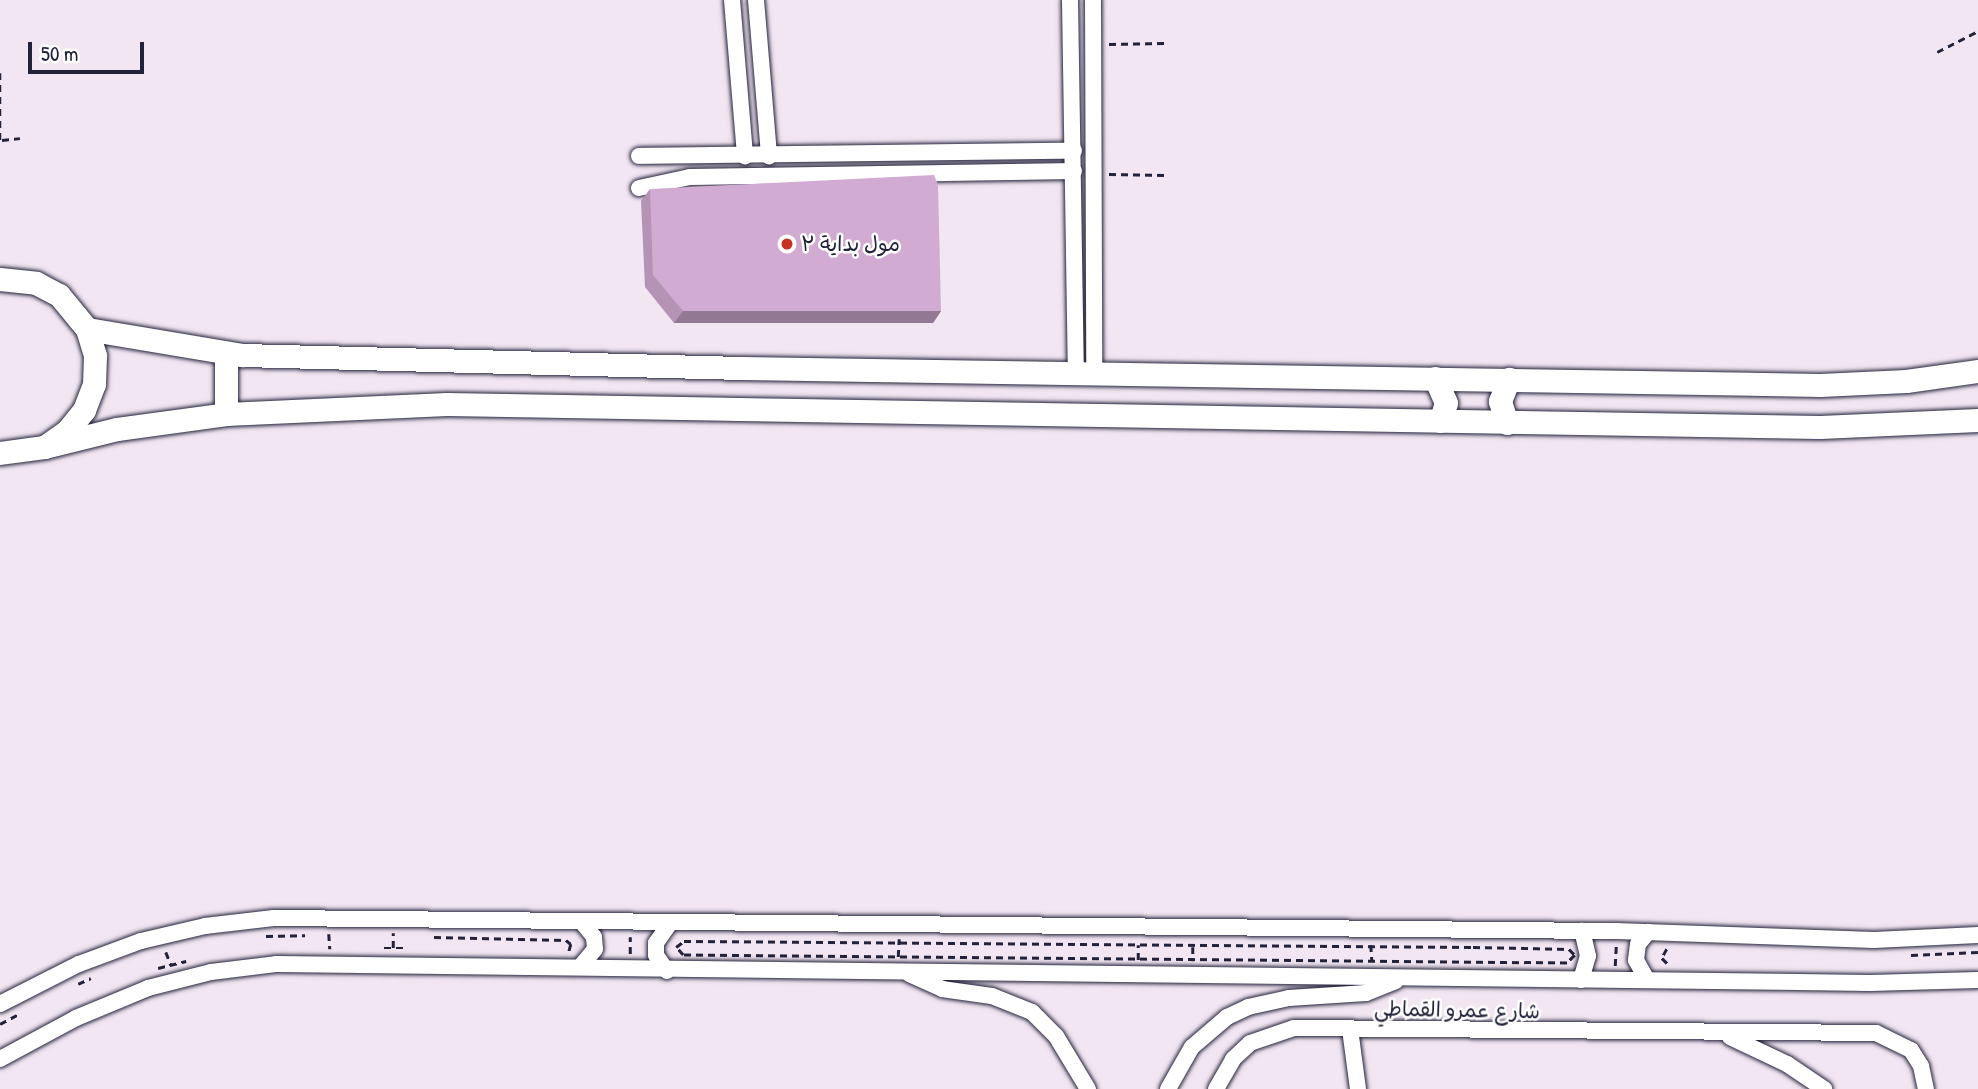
<!DOCTYPE html>
<meta charset="utf-8">
<style>
body{margin:0}
#map{position:relative;width:1978px;height:1089px;overflow:hidden;background:#f2e6f2;font-family:"Patrick Hand","Playpen Sans Arabic",sans-serif}
div>[style]{position:absolute}
.path>*{height:2.5px;margin-top:-1.25px;transform-origin:0;background:repeating-linear-gradient(90deg,#22223b 0 7px,transparent 0 12px)}
.roads{filter:drop-shadow(0 0 2px #22223b) drop-shadow(0 0 2px #22223b)}
.street>*{height:16px;margin:-8px;padding:0 8px;transform-origin:8px;border-radius:8px;background:#fff}
.secondary>*{height:23px;margin:-11.5px;padding:0 11.5px;transform-origin:11.5px;border-radius:11.5px;background:#fff}
.wall>*{inset:0;background:#b593b5}
.shaded-wall>*{inset:0;background:#937894}
.building>*{inset:0;background:#d2abd3}
.dots>*{width:19px;height:19px;translate:-50% -50%;box-sizing:border-box;border:4px solid #fff;border-radius:50%}
span{translate:-50% -50%;white-space:nowrap;text-align:center;line-height:1.15;-webkit-text-stroke:5px #fff;paint-order:stroke}
.poi-label{font-size:21px;color:#22223b}
.left{translate:0 -50%;text-align:left}
.street-label{font-size:21px;color:#22223b}
.scale{position:absolute;left:28px;top:42px;width:116px;height:32px;box-sizing:border-box;border:4px solid #22223b;border-top:0;padding-left:9px;font-size:21px;line-height:24px;white-space:nowrap;color:#22223b;-webkit-text-stroke:5px #fff;paint-order:stroke}
</style>
<div id="map">
<div class="path">
<i style="left:1109px;top:44px;width:55px;rotate:-1deg"></i>
<i style="left:1937px;top:52px;width:46px;rotate:-27.1deg"></i>
<i style="left:0;top:73px;width:71px;rotate:90deg"></i>
<i style="left:2px;top:140px;width:18px;rotate:-6deg"></i>
<i style="left:1109px;top:174px;width:56px;rotate:1deg"></i>
<i style="left:329px;top:934px;width:15px;rotate:86deg"></i>
<i style="left:266px;top:936px;width:39px;rotate:-1deg"></i>
<i style="left:434px;top:937px;width:132px;rotate:1.3deg"></i>
<i style="left:566px;top:940px;width:6px;rotate:39deg"></i>
<i style="left:571px;top:944px;width:8px;rotate:104deg"></i>
<i style="left:684px;top:941px;width:789px;rotate:0.44deg"></i>
<i style="left:1473px;top:947px;width:96px;rotate:1.2deg"></i>
<i style="left:1569px;top:949px;width:8px;rotate:45deg"></i>
<i style="left:1575px;top:955px;width:11px;rotate:135deg"></i>
<i style="left:1567px;top:963px;width:884px;rotate:-179.48deg"></i>
<i style="left:683px;top:955px;width:11px;rotate:-131deg"></i>
<i style="left:676px;top:947px;width:10px;rotate:-37deg"></i>
<i style="left:1371px;top:945px;width:15px;rotate:86deg"></i>
<i style="left:1193px;top:947px;width:14px;rotate:90deg"></i>
<i style="left:384px;top:948px;width:21px"></i>
<i style="left:393px;top:948px;width:15px;rotate:-90deg"></i>
<i style="left:1667px;top:949px;width:10px;rotate:119deg"></i>
<i style="left:1662px;top:958px;width:8px;rotate:45deg"></i>
<i style="left:166px;top:952px;width:14px;rotate:69deg"></i>
<i style="left:630px;top:954px;width:17px;rotate:-90deg"></i>
<i style="left:1911px;top:955px;width:67px;rotate:-2.6deg"></i>
<i style="left:898px;top:957px;width:18px;rotate:-87deg"></i>
<i style="left:1138px;top:960px;width:15px;rotate:-90deg"></i>
<i style="left:1615px;top:966px;width:21px;rotate:-87deg"></i>
<i style="left:158px;top:968px;width:29px;rotate:-14deg"></i>
<i style="left:78px;top:984px;width:14px;rotate:-25deg"></i>
<i style="left:0;top:1024px;width:21px;rotate:-28deg"></i>
</div>
<div class="roads">
<div class="street">
<i style="left:732px;top:0;width:157px;rotate:85.2deg"></i>
<i style="left:756px;top:0;width:157px;rotate:85.2deg"></i>
<i style="left:1070px;top:0;width:372px;rotate:89.1deg"></i>
<i style="left:1093px;top:0;width:373px;rotate:89.8deg"></i>
<i style="left:639px;top:156px;width:435px;rotate:-0.7deg"></i>
<i style="left:639px;top:188px;width:52px;rotate:-12.2deg"></i>
<i style="left:690px;top:177px;width:384px;rotate:-0.9deg"></i>
<i style="left:580px;top:967px;width:23px;rotate:-50deg"></i>
<i style="left:595px;top:949px;width:12px;rotate:-95deg"></i>
<i style="left:594px;top:937px;width:19px;rotate:-129deg"></i>
<i style="left:667px;top:971px;width:19px;rotate:-125deg"></i>
<i style="left:656px;top:955px;width:12px;rotate:-90deg"></i>
<i style="left:656px;top:943px;width:24px;rotate:-55deg"></i>
<i style="left:909px;top:974px;width:36px;rotate:24deg"></i>
<i style="left:942px;top:989px;width:50px;rotate:8deg"></i>
<i style="left:992px;top:996px;width:43px;rotate:21.8deg"></i>
<i style="left:1032px;top:1012px;width:34px;rotate:45deg"></i>
<i style="left:1056px;top:1036px;width:62px;rotate:58.9deg"></i>
<i style="left:1581px;top:980px;width:25px;rotate:-74deg"></i>
<i style="left:1588px;top:956px;width:26px;rotate:-103deg"></i>
<i style="left:1647px;top:980px;width:23px;rotate:-119deg"></i>
<i style="left:1636px;top:960px;width:16px;rotate:-83deg"></i>
<i style="left:1638px;top:944px;width:16px;rotate:-50deg"></i>
<i style="left:0;top:1004px;width:89px;rotate:-26.9deg"></i>
<i style="left:79px;top:964px;width:66px;rotate:-20.4deg"></i>
<i style="left:141px;top:941px;width:66px;rotate:-13.2deg"></i>
<i style="left:205px;top:926px;width:69px;rotate:-6.6deg"></i>
<i style="left:274px;top:918px;width:1342px;rotate:0.56deg"></i>
<i style="left:1616px;top:931px;width:258px;rotate:2deg"></i>
<i style="left:1874px;top:940px;width:104px;rotate:-2.8deg"></i>
<i style="left:1350px;top:1029px;width:61px;rotate:82.4deg"></i>
<i style="left:1730px;top:1037px;width:63px;rotate:25.3deg"></i>
<i style="left:1787px;top:1064px;width:45px;rotate:34deg"></i>
<i style="left:0;top:1059px;width:86px;rotate:-28.3deg"></i>
<i style="left:76px;top:1018px;width:78px;rotate:-22.6deg"></i>
<i style="left:148px;top:988px;width:65px;rotate:-14.3deg"></i>
<i style="left:211px;top:972px;width:65px;rotate:-7deg"></i>
<i style="left:276px;top:964px;width:1594px;rotate:0.68deg"></i>
<i style="left:1870px;top:983px;width:108px;rotate:-1.6deg"></i>
<i style="left:1168px;top:1089px;width:48px;rotate:-60.3deg"></i>
<i style="left:1192px;top:1047px;width:46px;rotate:-40.6deg"></i>
<i style="left:1227px;top:1017px;width:23px;rotate:-25deg"></i>
<i style="left:1248px;top:1007px;width:42px;rotate:-12.4deg"></i>
<i style="left:1289px;top:998px;width:77px;rotate:-3.7deg"></i>
<i style="left:1366px;top:993px;width:32px;rotate:-22deg"></i>
<i style="left:1216px;top:1089px;width:34px;rotate:-60deg"></i>
<i style="left:1233px;top:1059px;width:23px;rotate:-43deg"></i>
<i style="left:1250px;top:1043px;width:46px;rotate:-18.8deg"></i>
<i style="left:1294px;top:1028px;width:582px;rotate:0.49deg"></i>
<i style="left:1876px;top:1033px;width:39px;rotate:26deg"></i>
<i style="left:1911px;top:1050px;width:19px;rotate:58deg"></i>
<i style="left:1921px;top:1066px;width:24px;rotate:78deg"></i>
</div>
<div class="secondary">
<i style="left:0;top:279px;width:36px;rotate:6deg"></i>
<i style="left:36px;top:283px;width:26px;rotate:28deg"></i>
<i style="left:59px;top:295px;width:44px;rotate:50.5deg"></i>
<i style="left:87px;top:329px;width:28px;rotate:73deg"></i>
<i style="left:95px;top:356px;width:28px;rotate:92deg"></i>
<i style="left:94px;top:384px;width:28px;rotate:111deg"></i>
<i style="left:84px;top:410px;width:27px;rotate:129deg"></i>
<i style="left:67px;top:431px;width:28px;rotate:145deg"></i>
<i style="left:44px;top:447px;width:44px;rotate:172.2deg"></i>
<i style="left:87px;top:329px;width:157px;rotate:9.5deg"></i>
<i style="left:242px;top:355px;width:500px;rotate:1.49deg"></i>
<i style="left:742px;top:368px;width:1078px;rotate:0.9deg"></i>
<i style="left:1820px;top:385px;width:86px;rotate:-2.7deg"></i>
<i style="left:1906px;top:381px;width:73px;rotate:-7.9deg"></i>
<i style="left:1435px;top:378px;width:27px;rotate:66deg"></i>
<i style="left:1446px;top:403px;width:19px;rotate:108deg"></i>
<i style="left:226px;top:414px;width:61px;rotate:-90deg"></i>
<i style="left:1507px;top:423px;width:23px;rotate:-108deg"></i>
<i style="left:1500px;top:401px;width:24px;rotate:-68deg"></i>
<i style="left:44px;top:447px;width:75px;rotate:-13.9deg"></i>
<i style="left:117px;top:429px;width:110px;rotate:-7.8deg"></i>
<i style="left:226px;top:414px;width:221px;rotate:-2.6deg"></i>
<i style="left:447px;top:404px;width:1373px;rotate:0.96deg"></i>
<i style="left:1820px;top:427px;width:158px;rotate:-2.5deg"></i>
</div>
</div>
<div class="wall">
<i style="clip-path:polygon(650px 189px,941px 311px,933px 323px,674px 323px,645px 287px,641px 201px)"></i>
</div>
<div class="shaded-wall">
<i style="clip-path:polygon(683px 311px,941px 311px,933px 323px,674px 323px)"></i>
</div>
<div class="building">
<i style="clip-path:polygon(934px 175px,938px 185px,941px 311px,683px 311px,653px 275px,650px 189px)"></i>
</div>
<div class="dots">
<i style="left:787px;top:244px;background:#c8321e"></i>
</div>
<div class="poi-label">
<span class="left" style="left:801px;top:244px">مول بداية ۲</span>
</div>
<div class="street-label">
<span style="left:1457px;top:1010px;rotate:1deg">شارع عمرو القماطي</span>
</div>
<div class="scale">50 m</div>
</div>
